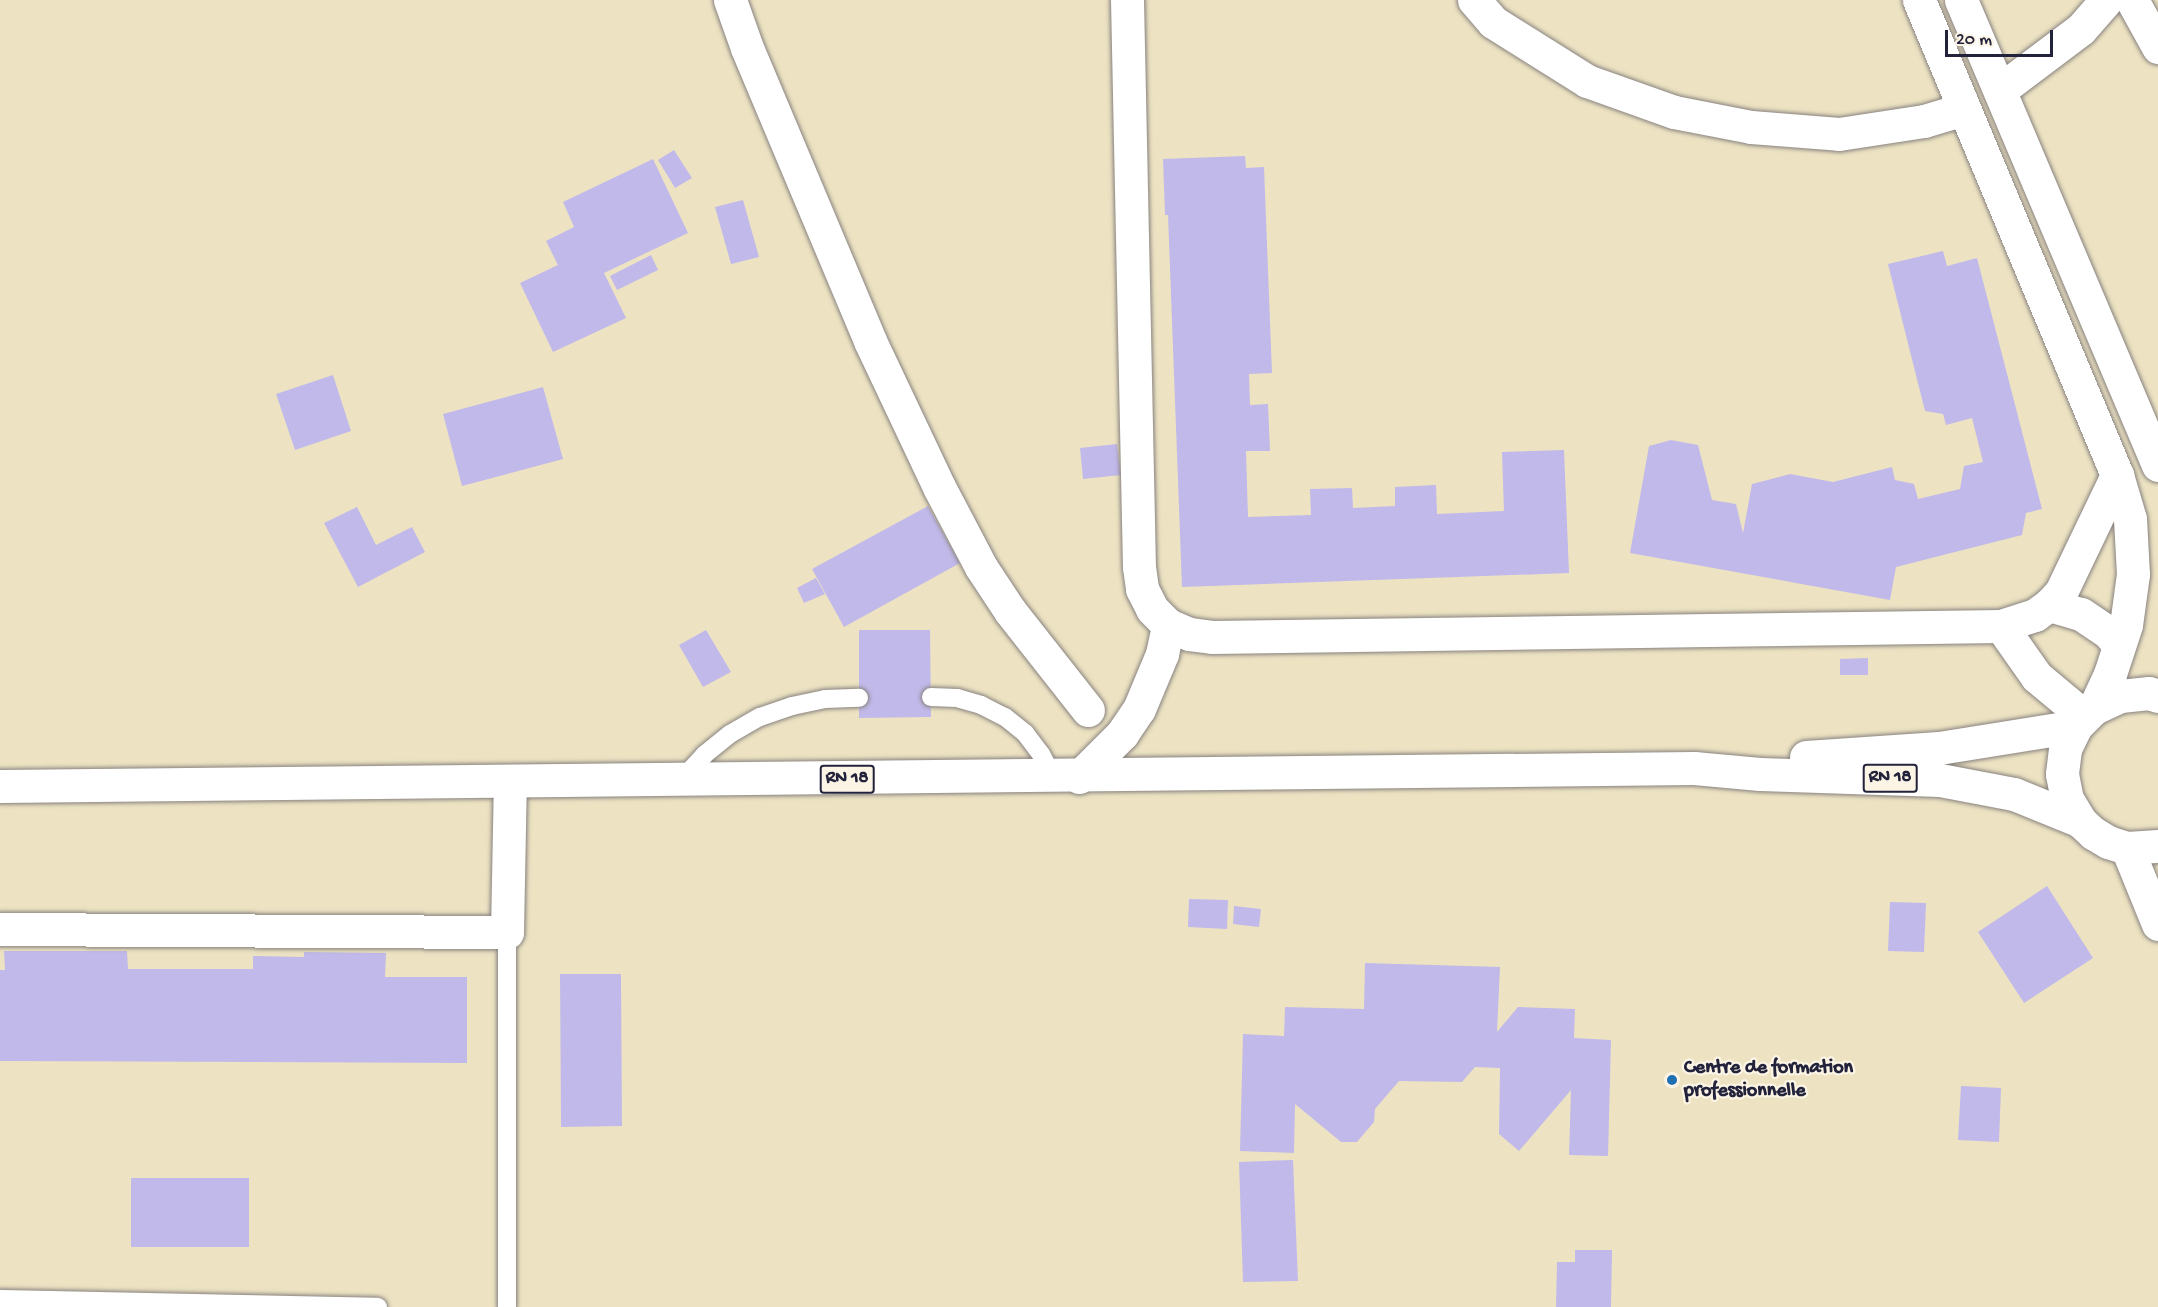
<!DOCTYPE html>
<style>
body{margin:0}
#map{position:relative;width:2158px;height:1307px;overflow:hidden;background:#ede3c3;font-family:"Gochi Hand",sans-serif}
div>[style]{position:absolute}
.building>*{inset:0;background:#c1b9ea}
.roads{filter:drop-shadow(0 0 2px #88827f) drop-shadow(0 0 2px #88827f)}
.service>*{height:18px;margin:-9px;padding:0 9px;transform-origin:9px;border-radius:9px;background:#fff}
.minor>*{height:33px;margin:-16.5px;padding:0 16.5px;transform-origin:16.5px;border-radius:16.5px;background:#fff}
.tertiary>*{height:33px;margin:-16.5px;padding:0 16.5px;transform-origin:16.5px;border-radius:16.5px;background:#fff}
.primary>*{height:33px;margin:-16.5px;padding:0 16.5px;transform-origin:16.5px;border-radius:16.5px;background:#fff}
.dots>*{width:16px;height:16px;translate:-50% -50%;box-sizing:border-box;border:3px solid #fcf5e5;border-radius:50%}
span{translate:-50% -50%;white-space:nowrap;text-align:center;line-height:1.15;-webkit-text-stroke:4.5px #fcf5e5;paint-order:stroke}
.shield-label span{padding:2px 4px;background:#fcf5e5;border:2px solid;border-radius:4px;-webkit-text-stroke-width:0}
.shield-label{font-size:18px;color:#22223b;font-weight:700}
.poi-label{font-size:20px;color:#22223b;font-weight:700}
.left{translate:0 -50%;text-align:left}
.scale{position:absolute;left:1945px;top:30px;width:108px;height:27px;box-sizing:border-box;border:3px solid #22223b;border-top:0;padding-left:8px;font-size:18px;line-height:21px;white-space:nowrap;color:#22223b;-webkit-text-stroke:4px #fcf5e5;paint-order:stroke}
</style>
<div id="map">
<div class="building">
<i style="clip-path:polygon(674px 150px,692px 178px,675px 188px,658px 160px)"></i>
<i style="clip-path:polygon(1245px 156px,1246px 168px,1264px 167px,1272px 373px,1249px 374px,1250px 405px,1268px 404px,1270px 451px,1246px 451px,1248px 517px,1311px 515px,1310px 489px,1352px 488px,1353px 508px,1395px 506px,1395px 487px,1436px 485px,1437px 514px,1504px 511px,1502px 452px,1564px 450px,1569px 573px,1182px 587px,1168px 215px,1165px 215px,1163px 159px)"></i>
<i style="clip-path:polygon(653px 159px,688px 233px,604px 273px,626px 318px,553px 352px,520px 283px,558px 265px,546px 241px,574px 227px,563px 202px)"></i>
<i style="clip-path:polygon(743px 200px,759px 257px,731px 264px,715px 207px)"></i>
<i style="clip-path:polygon(1943px 251px,1947px 266px,1977px 258px,2042px 509px,2026px 513px,2022px 535px,1896px 567px,1890px 600px,1630px 553px,1649px 446px,1671px 440px,1698px 445px,1712px 500px,1736px 504px,1743px 533px,1752px 484px,1790px 474px,1833px 482px,1892px 467px,1895px 480px,1914px 484px,1918px 499px,1960px 489px,1964px 466px,1983px 462px,1972px 418px,1946px 425px,1943px 414px,1925px 411px,1888px 264px)"></i>
<i style="clip-path:polygon(651px 255px,658px 270px,617px 290px,610px 276px)"></i>
<i style="clip-path:polygon(333px 375px,351px 431px,295px 450px,276px 394px)"></i>
<i style="clip-path:polygon(543px 387px,563px 459px,462px 486px,443px 414px)"></i>
<i style="clip-path:polygon(1117px 444px,1121px 475px,1083px 479px,1080px 448px)"></i>
<i style="clip-path:polygon(928px 506px,960px 563px,844px 627px,812px 569px)"></i>
<i style="clip-path:polygon(357px 507px,376px 545px,412px 527px,425px 552px,358px 587px,324px 523px)"></i>
<i style="clip-path:polygon(816px 578px,825px 594px,804px 603px,797px 588px)"></i>
<i style="clip-path:polygon(706px 630px,731px 672px,703px 687px,679px 645px)"></i>
<i style="clip-path:polygon(859px 630px,930px 630px,931px 717px,859px 718px)"></i>
<i style="clip-path:polygon(1868px 658px,1868px 675px,1840px 675px,1840px 659px)"></i>
<i style="clip-path:polygon(2047px 886px,2093px 958px,2024px 1003px,1978px 932px)"></i>
<i style="clip-path:polygon(1189px 899px,1228px 900px,1227px 929px,1188px 927px)"></i>
<i style="clip-path:polygon(1890px 902px,1926px 903px,1924px 952px,1888px 951px)"></i>
<i style="clip-path:polygon(1234px 906px,1261px 909px,1259px 927px,1233px 924px)"></i>
<i style="clip-path:polygon(4px 951px,127px 951px,128px 969px,253px 969px,253px 956px,304px 957px,304px 952px,386px 953px,385px 977px,467px 977px,467px 1063px,0 1061px,0 970px,5px 970px)"></i>
<i style="clip-path:polygon(1365px 963px,1500px 967px,1497px 1032px,1518px 1007px,1575px 1009px,1574px 1038px,1611px 1040px,1608px 1156px,1569px 1155px,1571px 1090px,1519px 1151px,1499px 1134px,1500px 1068px,1475px 1067px,1462px 1082px,1399px 1081px,1375px 1109px,1374px 1122px,1357px 1142px,1341px 1142px,1295px 1104px,1294px 1153px,1240px 1151px,1243px 1034px,1284px 1036px,1285px 1007px,1364px 1009px)"></i>
<i style="clip-path:polygon(560px 974px,621px 974px,622px 1126px,561px 1127px)"></i>
<i style="clip-path:polygon(1961px 1086px,2001px 1088px,1999px 1142px,1958px 1140px)"></i>
<i style="clip-path:polygon(1293px 1160px,1298px 1281px,1243px 1282px,1239px 1162px)"></i>
<i style="clip-path:polygon(131px 1178px,249px 1178px,249px 1247px,131px 1247px)"></i>
<i style="clip-path:polygon(1575px 1250px,1612px 1250px,1611px 1307px,1556px 1307px,1557px 1262px,1575px 1262px)"></i>
</div>
<div class="roads">
<div class="service">
<i style="left:931px;top:697px;width:26px;rotate:2deg"></i>
<i style="left:957px;top:698px;width:25px;rotate:16deg"></i>
<i style="left:981px;top:705px;width:27px;rotate:27deg"></i>
<i style="left:1005px;top:717px;width:26px;rotate:39deg"></i>
<i style="left:1025px;top:733px;width:26px;rotate:53deg"></i>
<i style="left:1041px;top:754px;width:26px;rotate:62deg"></i>
<i style="left:682px;top:779px;width:33px;rotate:-47deg"></i>
<i style="left:704px;top:755px;width:33px;rotate:-39deg"></i>
<i style="left:730px;top:734px;width:34px;rotate:-30deg"></i>
<i style="left:760px;top:717px;width:34px;rotate:-19deg"></i>
<i style="left:792px;top:706px;width:34px;rotate:-12deg"></i>
<i style="left:825px;top:699px;width:34px;rotate:-2deg"></i>
<i style="left:0;top:1299px;width:378px;rotate:1.2deg"></i>
<i style="left:507px;top:1307px;width:375px;rotate:-90deg"></i>
</div>
<div class="minor">
<i style="left:730px;top:0;width:51px;rotate:70.5deg"></i>
<i style="left:747px;top:48px;width:318px;rotate:67.2deg"></i>
<i style="left:870px;top:341px;width:161px;rotate:64.7deg"></i>
<i style="left:939px;top:487px;width:90px;rotate:62.3deg"></i>
<i style="left:981px;top:567px;width:53px;rotate:56.6deg"></i>
<i style="left:1010px;top:611px;width:126px;rotate:51.8deg"></i>
<i style="left:1127px;top:0;width:567px;rotate:88.79deg"></i>
<i style="left:1139px;top:567px;width:22px;rotate:82deg"></i>
<i style="left:1142px;top:589px;width:22px;rotate:63deg"></i>
<i style="left:1152px;top:609px;width:23px;rotate:45deg"></i>
<i style="left:1168px;top:625px;width:23px;rotate:23deg"></i>
<i style="left:1189px;top:634px;width:23px;rotate:7deg"></i>
<i style="left:1212px;top:637px;width:789px;rotate:-0.8deg"></i>
<i style="left:2001px;top:626px;width:36px;rotate:-18deg"></i>
<i style="left:2035px;top:615px;width:17px;rotate:-36deg"></i>
<i style="left:2049px;top:605px;width:18px;rotate:-47deg"></i>
<i style="left:2061px;top:592px;width:130px;rotate:-64.4deg"></i>
<i style="left:1474px;top:0;width:29px;rotate:49deg"></i>
<i style="left:1493px;top:22px;width:111px;rotate:32.1deg"></i>
<i style="left:1587px;top:81px;width:92px;rotate:19.6deg"></i>
<i style="left:1674px;top:112px;width:78px;rotate:11deg"></i>
<i style="left:1751px;top:127px;width:88px;rotate:4.5deg"></i>
<i style="left:1839px;top:134px;width:86px;rotate:-8.7deg"></i>
<i style="left:1924px;top:121px;width:42px;rotate:-16.7deg"></i>
<i style="left:1919px;top:0;width:515px;rotate:67.37deg"></i>
<i style="left:2117px;top:475px;width:46px;rotate:73.5deg"></i>
<i style="left:2130px;top:519px;width:55px;rotate:86.9deg"></i>
<i style="left:2133px;top:574px;width:51px;rotate:97.8deg"></i>
<i style="left:2126px;top:625px;width:52px;rotate:108.1deg"></i>
<i style="left:2110px;top:674px;width:38px;rotate:115deg"></i>
<i style="left:1961px;top:0;width:505px;rotate:67.04deg"></i>
<i style="left:2132px;top:0;width:54px;rotate:61deg"></i>
<i style="left:2000px;top:90px;width:101px;rotate:-37deg"></i>
<i style="left:2081px;top:29px;width:38px;rotate:-49deg"></i>
<i style="left:2049px;top:605px;width:33px;rotate:16deg"></i>
<i style="left:2081px;top:614px;width:34px;rotate:34deg"></i>
<i style="left:2109px;top:633px;width:16px;rotate:52deg"></i>
<i style="left:2001px;top:626px;width:62px;rotate:54.8deg"></i>
<i style="left:2037px;top:677px;width:62px;rotate:39.8deg"></i>
<i style="left:0;top:929px;width:507px;rotate:0.34deg"></i>
<i style="left:507px;top:932px;width:150px;rotate:-88.9deg"></i>
</div>
<div class="tertiary">
<i style="left:2127px;top:848px;width:82px;rotate:67.8deg"></i>
</div>
<div class="primary">
<i style="left:2158px;top:696px;width:9px;rotate:-162deg"></i>
<i style="left:2149px;top:693px;width:29px;rotate:174deg"></i>
<i style="left:2120px;top:696px;width:29px;rotate:155deg"></i>
<i style="left:2094px;top:708px;width:25px;rotate:135deg"></i>
<i style="left:2076px;top:726px;width:25px;rotate:116deg"></i>
<i style="left:2065px;top:749px;width:25px;rotate:97deg"></i>
<i style="left:2062px;top:774px;width:25px;rotate:79deg"></i>
<i style="left:2067px;top:799px;width:26px;rotate:59deg"></i>
<i style="left:2080px;top:821px;width:18px;rotate:43deg"></i>
<i style="left:2093px;top:833px;width:17px;rotate:31deg"></i>
<i style="left:2108px;top:842px;width:20px;rotate:18deg"></i>
<i style="left:2127px;top:848px;width:31px;rotate:-4deg"></i>
<i style="left:1806px;top:757px;width:133px;rotate:-3.9deg"></i>
<i style="left:1939px;top:748px;width:139px;rotate:-9.1deg"></i>
<i style="left:1079px;top:777px;width:61px;rotate:-45deg"></i>
<i style="left:1122px;top:734px;width:30px;rotate:-56deg"></i>
<i style="left:1139px;top:709px;width:60px;rotate:-67.3deg"></i>
<i style="left:1162px;top:654px;width:30px;rotate:-78deg"></i>
<i style="left:0;top:786px;width:1694px;rotate:-0.61deg"></i>
<i style="left:1694px;top:768px;width:66px;rotate:5.2deg"></i>
<i style="left:1760px;top:774px;width:180px;rotate:1.9deg"></i>
<i style="left:1940px;top:780px;width:75px;rotate:10.7deg"></i>
<i style="left:2014px;top:794px;width:71px;rotate:22.2deg"></i>
</div>
</div>
<div class="dots">
<i style="left:1672px;top:1080px;background:#1f6fb2"></i>
</div>
<div class="shield-label">
<span style="left:1890px;top:778px">RN 18</span>
<span style="left:847px;top:779px">RN 18</span>
</div>
<div class="poi-label">
<span class="left" style="left:1684px;top:1080px">Centre de formation<br>professionnelle</span>
</div>
<div class="scale">20 m</div>
</div>
